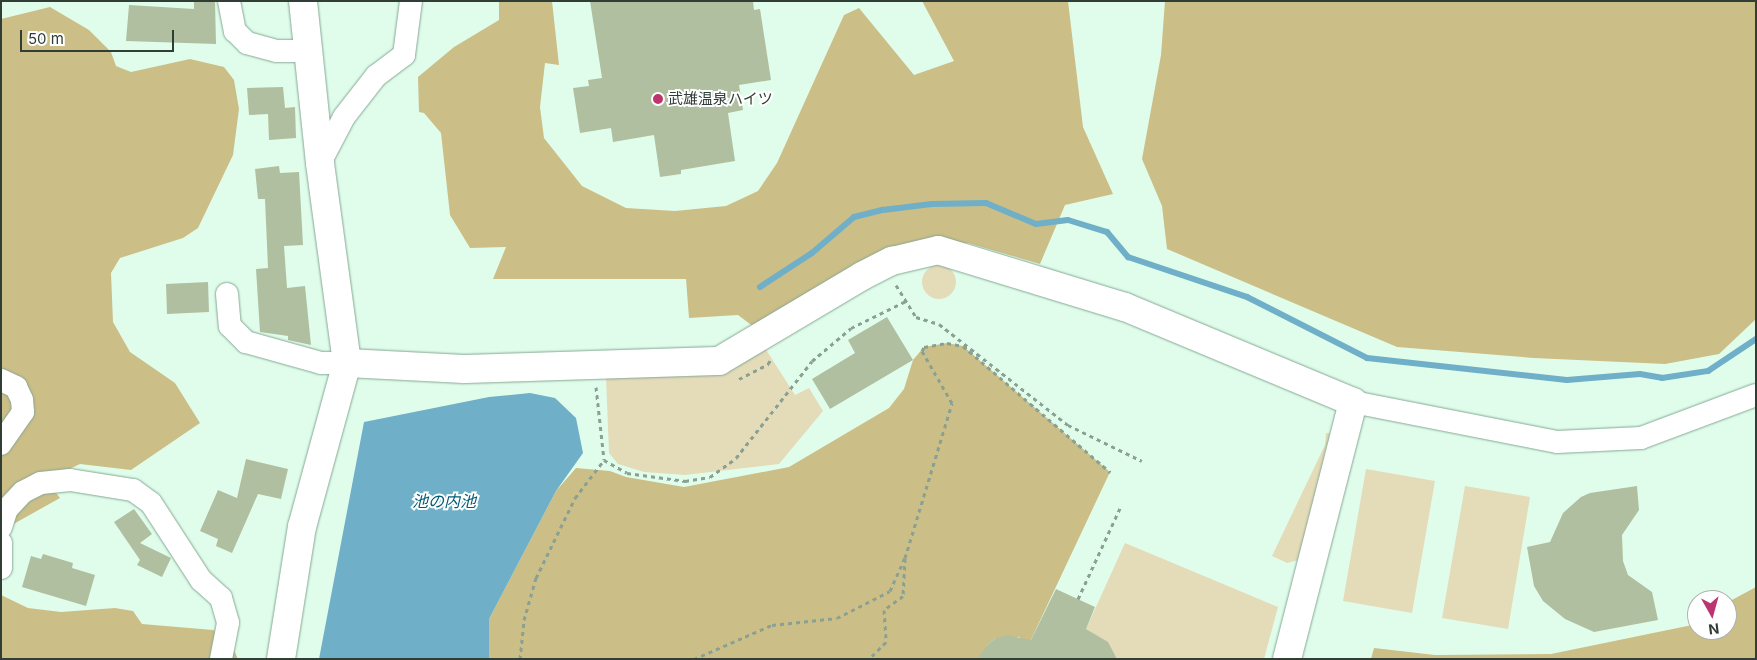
<!DOCTYPE html>
<meta charset="utf-8">
<style>
body{margin:0}
#map{position:relative;width:1757px;height:660px;overflow:hidden;background:#e0fdec;font-family:Inter,"Noto Sans JP",sans-serif}
div>[style]{position:absolute}
.green>*{inset:0;background:#e4dbb8}
.round{border-radius:50%}
.forest>*{inset:0;background:#ccbe87}
.water>*{inset:0;background:#6fafc7}
.stream>*{height:6px;margin:-3px;padding:0 3px;transform-origin:3px;border-radius:3px;background:#6fafc7}
.building>*{inset:0;background:#b0bf9f}
.path>*{height:3px;margin-top:-1.5px;transform-origin:0;background:repeating-linear-gradient(90deg,#8aa093 0 4px,transparent 0 8px)}
.roads{filter:drop-shadow(0 0 1px #86a894) drop-shadow(0 0 1px #86a894)}
.street>*{height:22px;margin:-11px;padding:0 11px;transform-origin:11px;border-radius:11px;background:#fff}
.secondary>*{height:28px;margin:-14px;padding:0 14px;transform-origin:14px;border-radius:14px;background:#fff}
.dots>*{width:14px;height:14px;translate:-50% -50%;box-sizing:border-box;border:2px solid #fff;border-radius:50%}
span{translate:-50% -50%;white-space:nowrap;text-align:center;line-height:1.15;-webkit-text-stroke:4px #fff;paint-order:stroke}
.poi-label{font-size:15px;color:#303e36}
.left{translate:0 -50%;text-align:left}
.water-label{font-size:16px;color:#005d76;font-style:italic}
.frame{position:absolute;inset:0;border:2px solid #303e36;pointer-events:none}
.north{position:absolute;left:1687px;top:590px;width:50px;height:50px;box-sizing:border-box;background:#fff;border:1px solid #acb2af;border-radius:50%;rotate:173deg;font-size:14px;font-weight:700;line-height:20px;text-align:center;color:#303e36}
.north::after{content:'';display:block;margin:auto;width:18px;height:22px;background:#bd346f;clip-path:polygon(50% 0,100% 100%,50% 72%,0 100%)}
.scale{position:absolute;left:20px;top:30px;width:154px;height:22px;box-sizing:border-box;border:2px solid #303e36;border-top:0;padding-left:6px;font-size:15px;line-height:18px;white-space:nowrap;color:#303e36;-webkit-text-stroke:4px #fff;paint-order:stroke}
</style>
<div id="map">
<div class="green">
<i class="round" style="left:922px;top:265px;width:34px;height:34px"></i>
<i style="clip-path:polygon(765px 348px,795px 395px,809px 388px,823px 411px,779px 464px,685px 475px,644px 472px,618px 464px,609px 453px,606px 377px)"></i>
<i style="clip-path:polygon(1326px 433px,1335px 434px,1302px 559px,1287px 563px,1272px 556px,1325px 445px)"></i>
<i style="clip-path:polygon(1366px 469px,1435px 481px,1412px 613px,1343px 601px)"></i>
<i style="clip-path:polygon(1465px 486px,1530px 497px,1508px 629px,1442px 618px)"></i>
<i style="clip-path:polygon(1125px 543px,1278px 607px,1264px 659px,1117px 659px,1107px 642px,1086px 629px)"></i>
</div>
<div class="forest">
<i style="clip-path:polygon(499px 1px,552px 1px,559px 65px,545px 63px,540px 107px,544px 138px,582px 186px,626px 208px,675px 211px,726px 206px,758px 191px,777px 163px,844px 15px,859px 8px,914px 75px,954px 61px,922px 1px,1068px 1px,1083px 127px,1113px 194px,1065px 205px,1040px 264px,968px 243px,889px 248px,754px 327px,738px 315px,689px 318px,686px 279px,493px 279px,506px 247px,470px 248px,450px 215px,441px 133px,424px 113px,419px 112px,418px 77px,454px 47px,499px 20px)"></i>
<i style="clip-path:polygon(1165px 1px,1756px 1px,1756px 319px,1719px 354px,1665px 364px,1534px 358px,1397px 347px,1167px 249px,1162px 206px,1142px 159px,1161px 55px)"></i>
<i style="clip-path:polygon(50px 7px,89px 30px,111px 52px,116px 66px,131px 72px,190px 59px,224px 67px,234px 80px,239px 109px,233px 155px,198px 228px,183px 238px,120px 258px,111px 273px,113px 322px,130px 352px,175px 383px,200px 423px,131px 470px,80px 464px,46px 480px,60px 498px,1px 531px,1px 19px)"></i>
<i style="clip-path:polygon(947px 343px,963px 346px,1110px 472px,1029px 644px,1019px 637px,996px 638px,987px 645px,980px 659px,489px 659px,489px 619px,556px 491px,576px 468px,610px 471px,626px 477px,684px 487px,789px 467px,889px 408px,904px 389px,913px 360px,924px 347px)"></i>
<i style="clip-path:polygon(1756px 587px,1756px 659px,1371px 659px,1374px 648px,1435px 655px,1551px 654px,1697px 624px,1697px 630px,1727px 630px,1730px 601px)"></i>
<i style="clip-path:polygon(1px 595px,28px 608px,61px 612px,115px 608px,133px 611px,142px 624px,213px 630px,228px 637px,238px 659px,1px 659px)"></i>
</div>
<div class="water">
<i style="clip-path:polygon(530px 393px,555px 398px,576px 418px,583px 453px,556px 491px,489px 619px,489px 659px,319px 659px,364px 422px,489px 397px)"></i>
</div>
<div class="stream">
<i style="left:760px;top:287px;width:62px;rotate:-33.2deg"></i>
<i style="left:812px;top:253px;width:55px;rotate:-40.6deg"></i>
<i style="left:854px;top:217px;width:30px;rotate:-14deg"></i>
<i style="left:883px;top:210px;width:49px;rotate:-7deg"></i>
<i style="left:932px;top:204px;width:54px;rotate:-1.1deg"></i>
<i style="left:986px;top:203px;width:54px;rotate:22.8deg"></i>
<i style="left:1036px;top:224px;width:32px;rotate:-7deg"></i>
<i style="left:1068px;top:220px;width:41px;rotate:17.1deg"></i>
<i style="left:1107px;top:232px;width:33px;rotate:50deg"></i>
<i style="left:1128px;top:257px;width:126px;rotate:18.6deg"></i>
<i style="left:1247px;top:297px;width:135px;rotate:26.9deg"></i>
<i style="left:1367px;top:358px;width:201px;rotate:6.3deg"></i>
<i style="left:1567px;top:380px;width:73px;rotate:-4.7deg"></i>
<i style="left:1640px;top:374px;width:22px;rotate:10deg"></i>
<i style="left:1662px;top:378px;width:47px;rotate:-8.7deg"></i>
<i style="left:1708px;top:371px;width:58px;rotate:-33.7deg"></i>
</div>
<div class="building">
<i style="clip-path:polygon(215px 1px,216px 44px,126px 41px,129px 5px,194px 9px,194px 2px)"></i>
<i style="clip-path:polygon(590px 1px,753px 1px,754px 10px,760px 9px,771px 80px,739px 85px,743px 110px,728px 113px,735px 161px,681px 170px,681px 174px,660px 177px,654px 135px,613px 142px,611px 128px,580px 133px,573px 88px,589px 86px,588px 80px,602px 78px)"></i>
<i style="clip-path:polygon(283px 87px,285px 108px,295px 107px,296px 138px,269px 140px,268px 114px,249px 115px,247px 88px)"></i>
<i style="clip-path:polygon(279px 166px,280px 173px,299px 172px,303px 245px,284px 246px,287px 288px,305px 286px,311px 345px,288px 340px,288px 336px,260px 332px,256px 269px,268px 268px,265px 199px,258px 199px,255px 169px)"></i>
<i style="clip-path:polygon(208px 282px,209px 312px,167px 314px,166px 284px)"></i>
<i style="clip-path:polygon(887px 317px,913px 360px,830px 409px,812px 379px,855px 353px,848px 340px)"></i>
<i style="clip-path:polygon(246px 459px,288px 469px,281px 499px,258px 494px,232px 553px,216px 546px,218px 539px,200px 531px,218px 490px,237px 498px)"></i>
<i style="clip-path:polygon(1637px 486px,1639px 510px,1622px 535px,1623px 561px,1628px 575px,1652px 592px,1658px 620px,1594px 632px,1565px 619px,1543px 601px,1534px 586px,1527px 547px,1550px 542px,1563px 513px,1581px 497px,1590px 493px)"></i>
<i style="clip-path:polygon(134px 509px,152px 534px,140px 543px,171px 558px,162px 577px,137px 565px,140px 560px,114px 522px)"></i>
<i style="clip-path:polygon(43px 554px,73px 563px,72px 568px,95px 575px,86px 606px,22px 587px,31px 556px,41px 559px)"></i>
<i style="clip-path:polygon(1056px 589px,1095px 607px,1086px 629px,1108px 642px,1117px 659px,978px 659px,987px 645px,996px 638px,1007px 635px,1031px 640px)"></i>
</div>
<div class="path">
<i style="left:896px;top:285px;width:38px;rotate:58deg"></i>
<i style="left:916px;top:317px;width:24px;rotate:17deg"></i>
<i style="left:939px;top:324px;width:164px;rotate:38.1deg"></i>
<i style="left:1068px;top:425px;width:82px;rotate:25.9deg"></i>
<i style="left:739px;top:379px;width:33px;rotate:-27deg"></i>
<i style="left:768px;top:364px;width:6px;rotate:-59deg"></i>
<i style="left:596px;top:387px;width:73px;rotate:83.7deg"></i>
<i style="left:905px;top:558px;width:162px;rotate:-73.1deg"></i>
<i style="left:952px;top:403px;width:60px;rotate:-120deg"></i>
<i style="left:922px;top:351px;width:4px;rotate:-63deg"></i>
<i style="left:924px;top:347px;width:23px;rotate:-10deg"></i>
<i style="left:947px;top:343px;width:16px;rotate:11deg"></i>
<i style="left:963px;top:346px;width:194px;rotate:40.6deg"></i>
<i style="left:1078px;top:599px;width:102px;rotate:-65.2deg"></i>
<i style="left:520px;top:659px;width:39px;rotate:-84deg"></i>
<i style="left:524px;top:620px;width:44px;rotate:-74.1deg"></i>
<i style="left:536px;top:578px;width:89px;rotate:-64deg"></i>
<i style="left:575px;top:498px;width:48px;rotate:-52.7deg"></i>
<i style="left:604px;top:460px;width:26px;rotate:29deg"></i>
<i style="left:627px;top:473px;width:59px;rotate:7.9deg"></i>
<i style="left:685px;top:481px;width:25px;rotate:-9deg"></i>
<i style="left:710px;top:477px;width:32px;rotate:-36deg"></i>
<i style="left:736px;top:458px;width:123px;rotate:-51.9deg"></i>
<i style="left:812px;top:361px;width:51px;rotate:-40.2deg"></i>
<i style="left:851px;top:328px;width:61px;rotate:-26.1deg"></i>
<i style="left:694px;top:659px;width:85px;rotate:-23.6deg"></i>
<i style="left:772px;top:625px;width:65px;rotate:-6.1deg"></i>
<i style="left:837px;top:618px;width:59px;rotate:-27deg"></i>
<i style="left:890px;top:591px;width:36px;rotate:-66deg"></i>
<i style="left:905px;top:558px;width:38px;rotate:93deg"></i>
<i style="left:903px;top:596px;width:24px;rotate:144deg"></i>
<i style="left:884px;top:610px;width:32px;rotate:86deg"></i>
<i style="left:886px;top:642px;width:24px;rotate:135deg"></i>
</div>
<div class="roads">
<div class="street">
<i style="left:229px;top:1px;width:31px;rotate:79deg"></i>
<i style="left:235px;top:31px;width:17px;rotate:45deg"></i>
<i style="left:247px;top:43px;width:31px;rotate:15deg"></i>
<i style="left:277px;top:51px;width:31px"></i>
<i style="left:320px;top:163px;width:52px;rotate:-62.4deg"></i>
<i style="left:344px;top:117px;width:52px;rotate:-52deg"></i>
<i style="left:376px;top:76px;width:35px;rotate:-37deg"></i>
<i style="left:404px;top:55px;width:54px;rotate:-82.6deg"></i>
<i style="left:227px;top:294px;width:32px;rotate:85deg"></i>
<i style="left:230px;top:326px;width:23px;rotate:45deg"></i>
<i style="left:246px;top:342px;width:78px;rotate:15.6deg"></i>
<i style="left:321px;top:363px;width:26px"></i>
<i style="left:1px;top:380px;width:17px;rotate:25deg"></i>
<i style="left:16px;top:387px;width:14px;rotate:65deg"></i>
<i style="left:22px;top:400px;width:12px;rotate:85deg"></i>
<i style="left:23px;top:412px;width:39px;rotate:125deg"></i>
<i style="left:1353px;top:402px;width:208px;rotate:11.1deg"></i>
<i style="left:1557px;top:442px;width:84px;rotate:-2.7deg"></i>
<i style="left:1641px;top:438px;width:123px;rotate:-20.5deg"></i>
<i style="left:1px;top:527px;width:19px;rotate:-72deg"></i>
<i style="left:7px;top:509px;width:23px;rotate:-47deg"></i>
<i style="left:23px;top:492px;width:20px;rotate:-27deg"></i>
<i style="left:41px;top:483px;width:29px;rotate:-6deg"></i>
<i style="left:70px;top:480px;width:64px;rotate:9deg"></i>
<i style="left:133px;top:490px;width:22px;rotate:36deg"></i>
<i style="left:151px;top:503px;width:92px;rotate:57deg"></i>
<i style="left:201px;top:580px;width:27px;rotate:42deg"></i>
<i style="left:221px;top:598px;width:26px;rotate:74deg"></i>
<i style="left:228px;top:623px;width:37px;rotate:101deg"></i>
<i style="left:1px;top:543px;width:25px;rotate:90deg"></i>
</div>
<div class="secondary">
<i style="left:347px;top:363px;width:117px;rotate:2.9deg"></i>
<i style="left:464px;top:369px;width:255px;rotate:-1.8deg"></i>
<i style="left:719px;top:361px;width:166px;rotate:-30.7deg"></i>
<i style="left:862px;top:276px;width:34px;rotate:-27deg"></i>
<i style="left:892px;top:261px;width:47px;rotate:-13.4deg"></i>
<i style="left:938px;top:250px;width:195px;rotate:17deg"></i>
<i style="left:1125px;top:307px;width:247px;rotate:22.6deg"></i>
<i style="left:1353px;top:402px;width:265px;rotate:104.4deg"></i>
<i style="left:281px;top:659px;width:134px;rotate:-81deg"></i>
<i style="left:302px;top:527px;width:170px;rotate:-74.7deg"></i>
<i style="left:347px;top:363px;width:202px;rotate:-97.7deg"></i>
<i style="left:320px;top:163px;width:163px;rotate:-96deg"></i>
</div>
</div>
<div class="dots">
<i style="left:658px;top:99px;background:#bd346f"></i>
</div>
<div class="poi-label">
<span class="left" style="left:668px;top:99px">武雄温泉ハイツ</span>
</div>
<div class="water-label">
<span style="left:444px;top:501px">池の内池</span>
</div>
<div class="frame"></div>
<div class="north">N</div>
<div class="scale">50 m</div>
</div>
